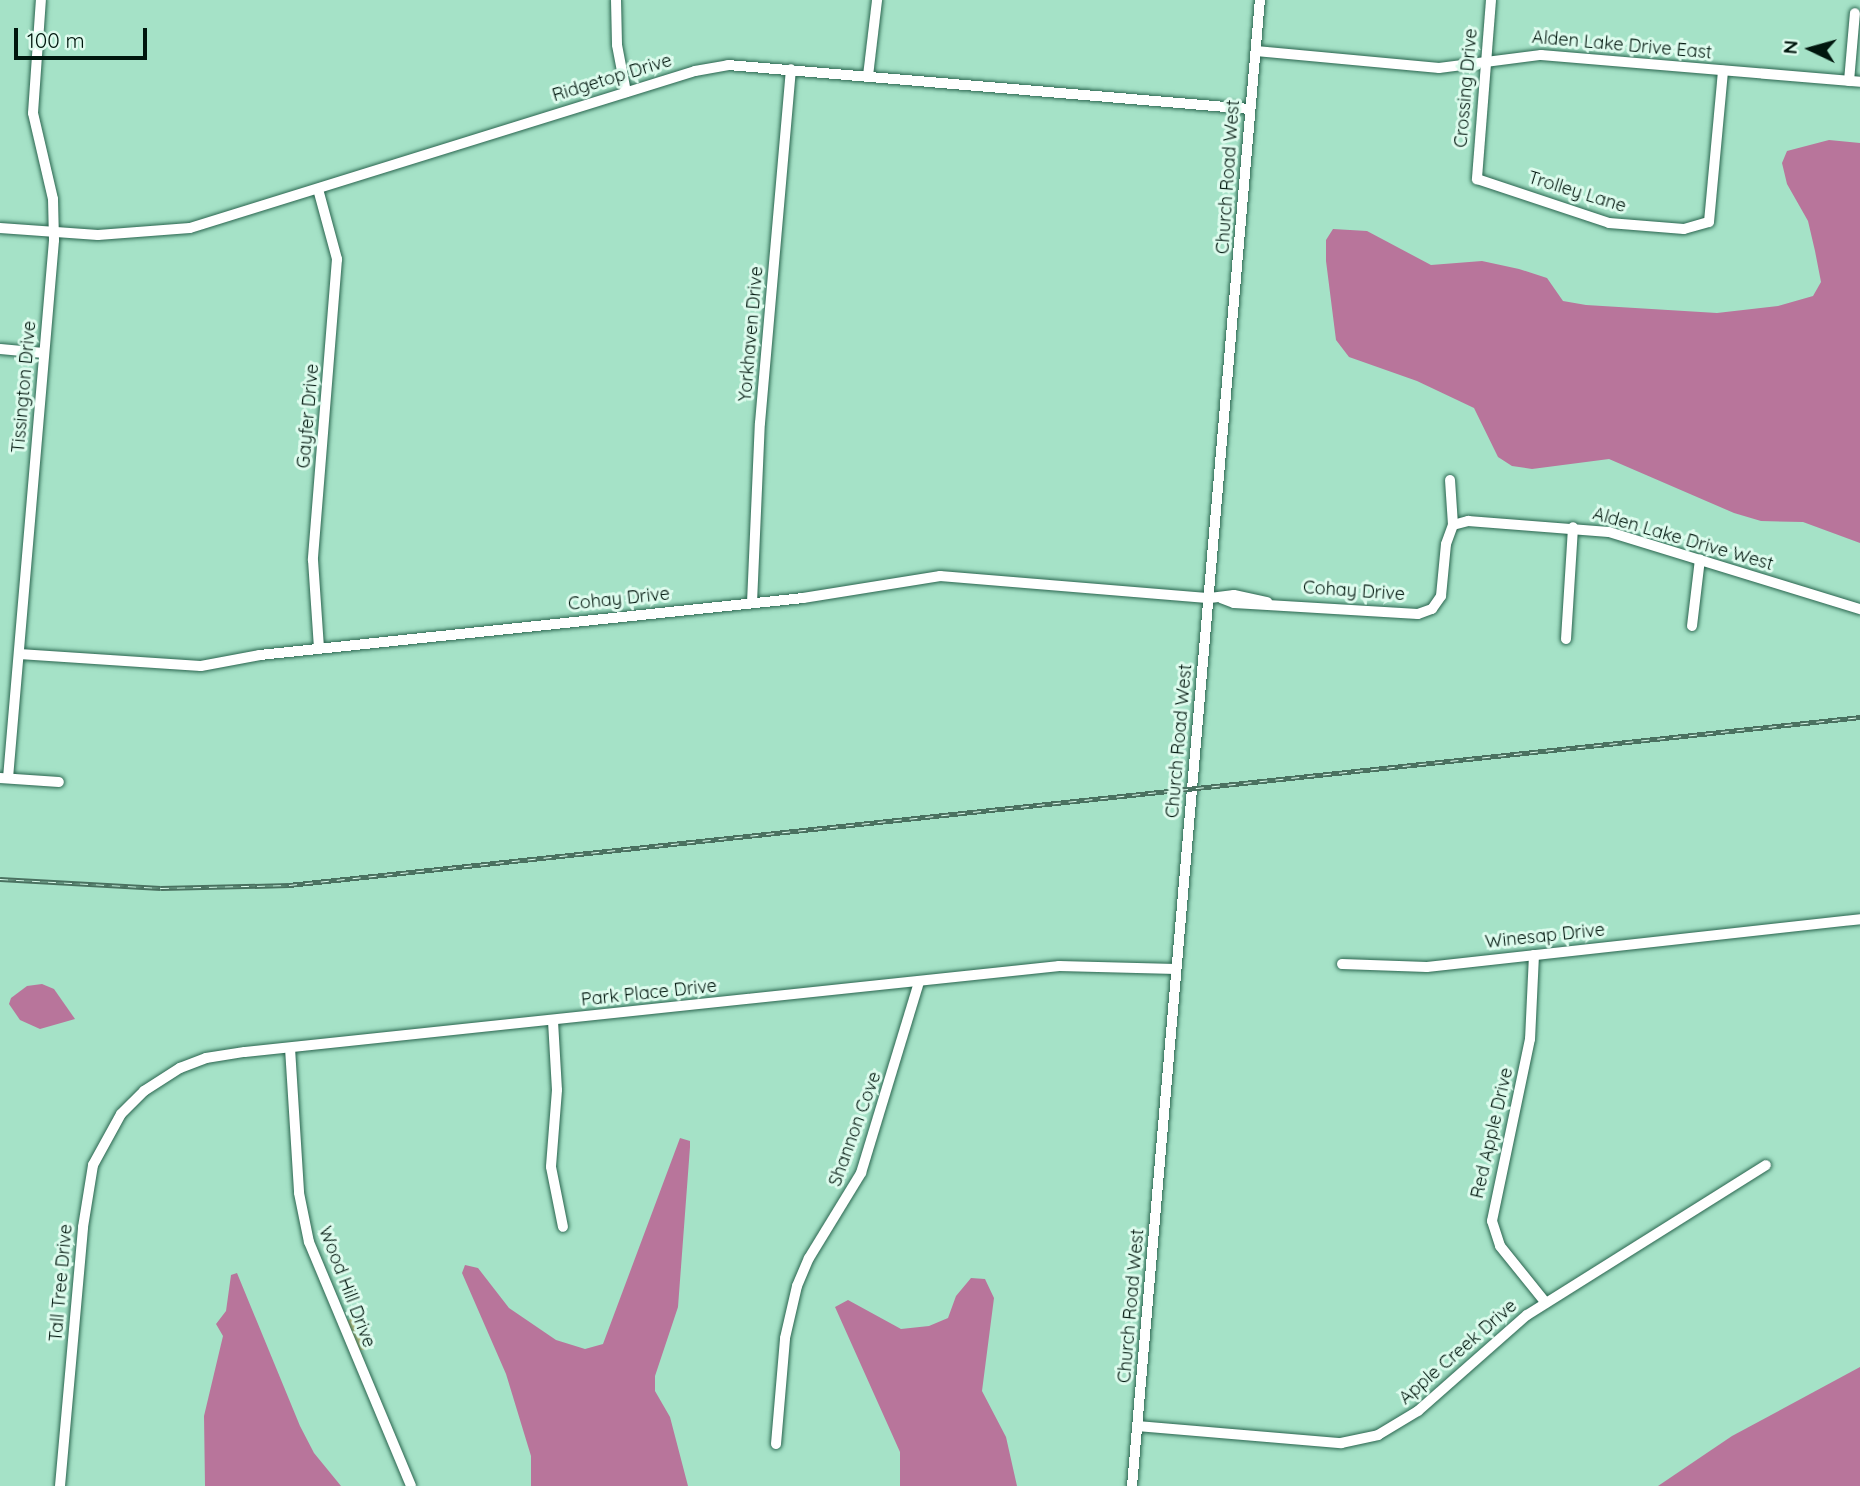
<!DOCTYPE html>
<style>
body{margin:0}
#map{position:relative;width:1860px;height:1486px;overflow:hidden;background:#a5e2c7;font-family:Quicksand,sans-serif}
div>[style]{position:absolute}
.green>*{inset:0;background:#cbc886}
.water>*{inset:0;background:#b8759b}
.roads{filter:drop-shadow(0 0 2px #2a654f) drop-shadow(0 0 2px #2a654f)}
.minor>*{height:10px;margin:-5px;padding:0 5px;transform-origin:5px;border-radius:5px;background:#fff}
.rail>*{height:5px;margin-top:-2.5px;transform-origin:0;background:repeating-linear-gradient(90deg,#ddfbed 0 8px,#4a7160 0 16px);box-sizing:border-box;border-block:2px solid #4a7160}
span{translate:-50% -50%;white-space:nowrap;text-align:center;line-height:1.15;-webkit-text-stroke:6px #ddfbed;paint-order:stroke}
.street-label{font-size:18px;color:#00160d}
.north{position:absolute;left:1776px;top:14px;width:70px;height:70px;-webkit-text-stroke:5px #ddfbed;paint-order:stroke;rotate:275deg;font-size:19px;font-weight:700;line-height:28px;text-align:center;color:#00160d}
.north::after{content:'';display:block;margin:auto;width:24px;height:32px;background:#00160d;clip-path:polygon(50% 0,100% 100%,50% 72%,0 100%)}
.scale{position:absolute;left:14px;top:28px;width:133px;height:32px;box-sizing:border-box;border:4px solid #00160d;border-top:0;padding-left:9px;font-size:21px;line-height:24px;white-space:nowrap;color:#00160d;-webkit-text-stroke:5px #ddfbed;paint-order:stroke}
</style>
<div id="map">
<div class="green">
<i style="clip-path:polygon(356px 1316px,372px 1341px,367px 1349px,356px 1351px,347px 1321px)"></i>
</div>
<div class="water">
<i style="clip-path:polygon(1829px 140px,1860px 143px,1860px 543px,1803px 522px,1761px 521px,1734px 513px,1609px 459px,1532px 469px,1512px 466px,1498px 457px,1474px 408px,1417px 381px,1349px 357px,1336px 340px,1326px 261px,1326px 240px,1333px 229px,1367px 231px,1431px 265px,1482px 261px,1519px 269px,1547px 278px,1563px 301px,1586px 305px,1717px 313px,1778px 306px,1813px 296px,1821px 282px,1815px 251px,1808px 221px,1787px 184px,1782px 163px,1787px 151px)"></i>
<i style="clip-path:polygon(42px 984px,54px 989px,75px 1019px,40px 1029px,20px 1020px,9px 1004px,11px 998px,27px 986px)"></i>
<i style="clip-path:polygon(680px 1138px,690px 1141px,690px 1147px,678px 1307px,655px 1376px,655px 1391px,670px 1417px,688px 1486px,531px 1486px,531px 1456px,506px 1374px,462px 1273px,465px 1265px,478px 1268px,509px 1308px,556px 1340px,585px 1349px,603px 1344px)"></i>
<i style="clip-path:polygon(237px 1273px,300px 1426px,314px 1453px,341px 1486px,205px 1486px,204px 1416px,223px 1336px,216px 1324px,226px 1311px,231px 1275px)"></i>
<i style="clip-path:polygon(971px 1278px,985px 1279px,994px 1298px,982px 1391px,1006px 1437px,1017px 1486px,900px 1486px,900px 1452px,835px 1307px,848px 1300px,901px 1329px,929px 1326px,948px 1318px,956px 1296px)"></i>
<i style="clip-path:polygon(1860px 1367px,1860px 1486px,1658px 1486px,1732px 1436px)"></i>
</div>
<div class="roads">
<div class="minor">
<i style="left:616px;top:0;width:45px;rotate:88.7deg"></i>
<i style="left:617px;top:45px;width:48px;rotate:79.2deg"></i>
<i style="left:1491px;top:0;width:180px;rotate:94.5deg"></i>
<i style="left:1477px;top:179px;width:139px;rotate:18.4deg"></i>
<i style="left:1609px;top:223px;width:75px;rotate:4.6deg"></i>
<i style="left:1684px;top:229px;width:26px;rotate:-16deg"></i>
<i style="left:1709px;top:222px;width:152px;rotate:-84.7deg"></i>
<i style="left:1256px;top:51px;width:184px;rotate:5.3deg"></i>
<i style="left:1439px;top:68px;width:103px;rotate:-7.3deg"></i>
<i style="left:1541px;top:55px;width:320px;rotate:4.8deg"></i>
<i style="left:868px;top:76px;width:77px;rotate:-83.2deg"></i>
<i style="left:1849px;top:81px;width:68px;rotate:-85deg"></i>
<i style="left:318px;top:189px;width:73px;rotate:74.8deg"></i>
<i style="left:337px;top:259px;width:302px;rotate:94.6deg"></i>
<i style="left:313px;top:560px;width:89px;rotate:86.1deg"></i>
<i style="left:0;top:228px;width:98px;rotate:4.1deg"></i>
<i style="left:98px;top:235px;width:92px;rotate:-4.4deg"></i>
<i style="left:190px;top:228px;width:529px;rotate:-17.27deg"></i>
<i style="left:695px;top:71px;width:34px;rotate:-10deg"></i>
<i style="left:728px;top:65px;width:524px;rotate:4.82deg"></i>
<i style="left:0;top:349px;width:44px;rotate:5.2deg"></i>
<i style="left:1453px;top:525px;width:16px;rotate:-15deg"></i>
<i style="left:1468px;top:521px;width:141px;rotate:4.5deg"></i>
<i style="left:1609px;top:532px;width:263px;rotate:17.1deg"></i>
<i style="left:1221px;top:598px;width:14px;rotate:21deg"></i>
<i style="left:1234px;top:603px;width:184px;rotate:3.4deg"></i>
<i style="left:1418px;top:614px;width:15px;rotate:-20deg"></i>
<i style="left:1432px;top:609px;width:16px;rotate:-55deg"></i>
<i style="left:1441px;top:596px;width:52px;rotate:-84.5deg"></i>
<i style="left:1446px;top:544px;width:20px;rotate:-70deg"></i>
<i style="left:1453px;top:525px;width:45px;rotate:-93.8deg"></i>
<i style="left:752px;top:603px;width:180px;rotate:-87.5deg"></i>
<i style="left:760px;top:423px;width:355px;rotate:-85deg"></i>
<i style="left:1692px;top:626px;width:67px;rotate:-83.2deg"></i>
<i style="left:1566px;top:639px;width:112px;rotate:-86.4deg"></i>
<i style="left:19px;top:654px;width:182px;rotate:3.8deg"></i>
<i style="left:201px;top:666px;width:60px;rotate:-10.6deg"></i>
<i style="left:260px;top:655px;width:546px;rotate:-5.99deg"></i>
<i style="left:803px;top:598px;width:139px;rotate:-9.1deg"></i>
<i style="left:940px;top:576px;width:271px;rotate:4.7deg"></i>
<i style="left:1210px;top:598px;width:24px;rotate:-7deg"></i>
<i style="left:1234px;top:595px;width:34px;rotate:12deg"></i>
<i style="left:0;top:778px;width:59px;rotate:3.9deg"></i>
<i style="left:8px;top:778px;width:540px;rotate:-85.11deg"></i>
<i style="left:54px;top:240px;width:41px;rotate:-91.4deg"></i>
<i style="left:53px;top:199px;width:88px;rotate:-103.1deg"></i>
<i style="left:33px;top:113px;width:113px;rotate:-86deg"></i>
<i style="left:1534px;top:955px;width:84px;rotate:92.7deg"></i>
<i style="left:1530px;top:1039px;width:186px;rotate:101.8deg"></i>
<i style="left:1492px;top:1221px;width:26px;rotate:72deg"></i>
<i style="left:1500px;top:1246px;width:73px;rotate:51.1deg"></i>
<i style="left:1342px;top:964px;width:85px;rotate:2deg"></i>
<i style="left:1427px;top:967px;width:436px;rotate:-6.3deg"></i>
<i style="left:553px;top:1021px;width:69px;rotate:86.7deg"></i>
<i style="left:557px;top:1090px;width:77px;rotate:94.5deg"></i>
<i style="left:551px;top:1167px;width:61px;rotate:78.7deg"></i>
<i style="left:290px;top:1048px;width:145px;rotate:86.4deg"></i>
<i style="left:299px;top:1193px;width:50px;rotate:78.5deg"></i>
<i style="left:309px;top:1242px;width:264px;rotate:67.3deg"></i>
<i style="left:1137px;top:1426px;width:205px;rotate:4.8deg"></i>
<i style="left:1341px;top:1443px;width:38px;rotate:-12deg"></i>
<i style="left:1378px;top:1435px;width:47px;rotate:-31deg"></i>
<i style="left:1418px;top:1411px;width:145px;rotate:-41.4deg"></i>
<i style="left:1527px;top:1315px;width:282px;rotate:-32.1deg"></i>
<i style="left:776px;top:1444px;width:106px;rotate:-85.1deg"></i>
<i style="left:785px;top:1338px;width:53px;rotate:-77deg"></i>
<i style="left:797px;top:1286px;width:30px;rotate:-67deg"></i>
<i style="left:809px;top:1258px;width:100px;rotate:-58.5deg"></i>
<i style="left:861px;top:1173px;width:200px;rotate:-73.1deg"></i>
<i style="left:60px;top:1486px;width:260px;rotate:-84.9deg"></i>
<i style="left:83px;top:1227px;width:63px;rotate:-80.8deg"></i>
<i style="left:93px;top:1165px;width:58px;rotate:-61.2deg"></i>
<i style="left:121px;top:1114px;width:33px;rotate:-45deg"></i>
<i style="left:144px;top:1091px;width:43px;rotate:-32.6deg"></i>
<i style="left:180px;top:1068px;width:28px;rotate:-21deg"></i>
<i style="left:206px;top:1058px;width:39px;rotate:-9deg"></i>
<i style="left:245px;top:1052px;width:819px;rotate:-6.03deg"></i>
<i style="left:1059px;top:966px;width:117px;rotate:1.5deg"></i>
<i style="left:1132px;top:1486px;width:1492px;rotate:-85.08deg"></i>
</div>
</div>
<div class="rail">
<i style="left:0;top:879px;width:161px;rotate:3.2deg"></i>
<i style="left:161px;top:888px;width:128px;rotate:-1.3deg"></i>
<i style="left:289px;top:885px;width:1580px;rotate:-6.1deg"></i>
</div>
<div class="street-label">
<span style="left:1622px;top:45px;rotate:5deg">Alden Lake Drive East</span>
<span style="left:612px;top:78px;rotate:-17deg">Ridgetop Drive</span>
<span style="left:1466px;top:88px;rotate:-85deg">Crossing Drive</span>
<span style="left:1228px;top:177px;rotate:-86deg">Church Road West</span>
<span style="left:1577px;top:192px;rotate:17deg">Trolley Lane</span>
<span style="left:751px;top:334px;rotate:-85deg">Yorkhaven Drive</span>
<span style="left:24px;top:387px;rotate:-85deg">Tissington Drive</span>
<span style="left:308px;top:416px;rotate:-85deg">Gayfer Drive</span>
<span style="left:1683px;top:539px;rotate:16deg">Alden Lake Drive West</span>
<span style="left:1354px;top:591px;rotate:4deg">Cohay Drive</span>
<span style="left:619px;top:599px;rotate:-6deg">Cohay Drive</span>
<span style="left:1179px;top:741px;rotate:-85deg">Church Road West</span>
<span style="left:1545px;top:936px;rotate:-6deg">Winesap Drive</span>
<span style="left:649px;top:993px;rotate:-6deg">Park Place Drive</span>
<span style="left:855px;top:1129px;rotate:-70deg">Shannon Cove</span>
<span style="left:1492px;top:1133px;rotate:-77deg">Red Apple Drive</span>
<span style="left:61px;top:1283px;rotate:-85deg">Tall Tree Drive</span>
<span style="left:347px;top:1287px;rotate:69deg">Wood Hill Drive</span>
<span style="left:1131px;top:1306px;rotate:-85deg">Church Road West</span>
<span style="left:1458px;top:1352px;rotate:-41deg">Apple Creek Drive</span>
</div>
<div class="north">N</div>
<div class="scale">100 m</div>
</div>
